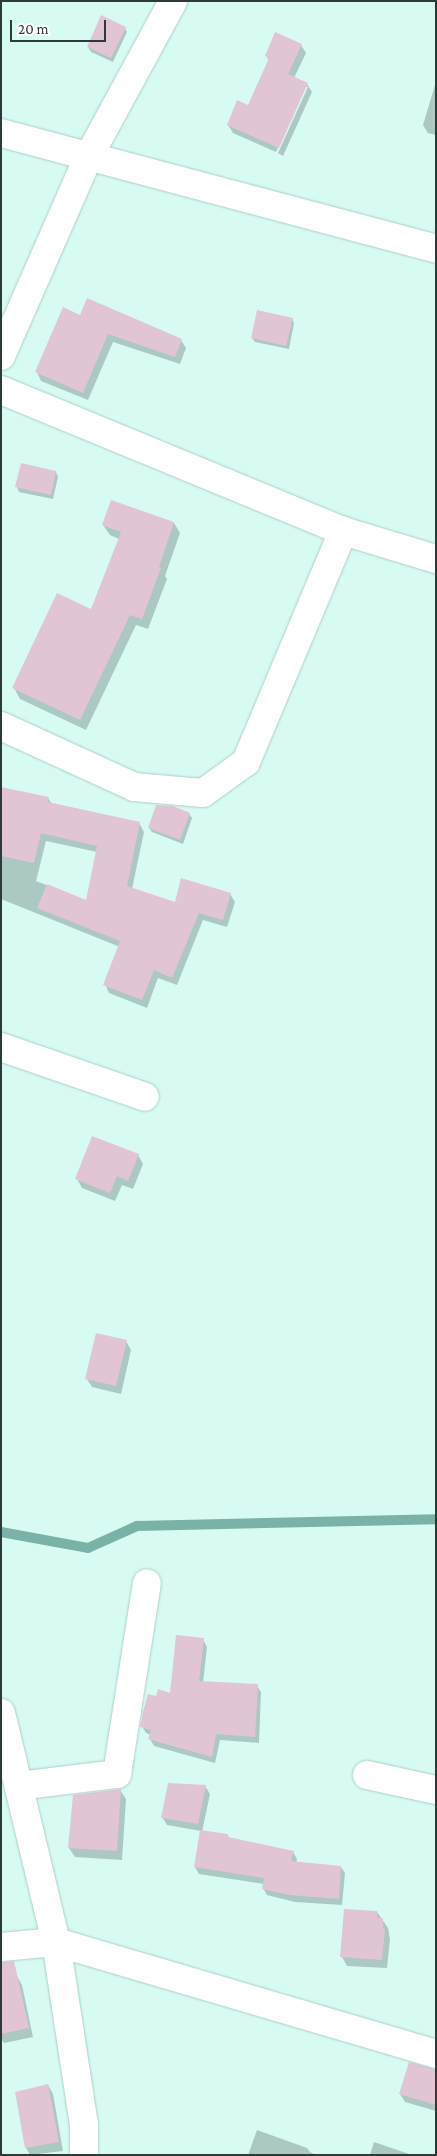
<!DOCTYPE html>
<style>
body{margin:0}
#map{position:relative;width:437px;height:2156px;overflow:hidden;background:#d7fbf3;font-family:"Crimson Pro",serif}
div>[style]{position:absolute}
.shadow>*{inset:0;background:#0003}
.stream>*{height:10px;margin:-5px;padding:0 5px;transform-origin:5px;border-radius:5px;background:#7bb2a8}
.building>*{inset:0;background:#e1c5d4}
.roads{filter:drop-shadow(0 0 1px #accfc8) drop-shadow(0 0 1px #accfc8)}
.minor>*{height:28px;margin:-14px;padding:0 14px;transform-origin:14px;border-radius:14px;background:#fff}
span{translate:-50% -50%;white-space:nowrap;text-align:center;line-height:1.15;-webkit-text-stroke:4px #fff;paint-order:stroke}
.frame{position:absolute;inset:0;border:2px solid #2d3b38;pointer-events:none}
.scale{position:absolute;left:10px;top:20px;width:96px;height:22px;box-sizing:border-box;border:2px solid #2d3b38;border-top:0;padding-left:6px;font-size:15px;line-height:18px;white-space:nowrap;color:#2d3b38;-webkit-text-stroke:4px #fff;paint-order:stroke}
</style>
<div id="map">
<div class="shadow">
<i style="clip-path:polygon(125px 28px,127px 32px,113px 62px,91px 52px,88px 47px)"></i>
<i style="clip-path:polygon(301px 45px,306px 53px,294px 78px,307px 84px,312px 92px,283px 156px,278px 153px,308px 87px,305px 87px,276px 152px,233px 133px,228px 125px,248px 107px,269px 60px,266px 56px)"></i>
<i style="clip-path:polygon(435px 85px,436px 85px,436px 135px,428px 133px,423px 125px)"></i>
<i style="clip-path:polygon(80px 316px,181px 340px,186px 348px,180px 364px,113px 342px,88px 400px,41px 381px,37px 372px)"></i>
<i style="clip-path:polygon(292px 319px,294px 323px,289px 349px,255px 342px,252px 338px)"></i>
<i style="clip-path:polygon(56px 472px,58px 477px,53px 499px,19px 492px,17px 487px)"></i>
<i style="clip-path:polygon(174px 523px,180px 533px,165px 576px,167px 579px,148px 629px,136px 625px,86px 730px,20px 699px,14px 688px,91px 611px,119px 539px,110px 535px,103px 525px)"></i>
<i style="clip-path:polygon(evenodd,48px 798px,52px 804px,139px 823px,144px 832px,132px 889px,175px 904px,230px 894px,235px 902px,227px 927px,203px 920px,177px 985px,158px 978px,147px 1008px,109px 993px,105px 984px,120px 947px,1px 899px,1px 804px,48px 798px,46px 841px,97px 852px,87px 901px,36px 881px,46px 841px)"></i>
<i style="clip-path:polygon(189px 814px,192px 818px,183px 844px,152px 832px,149px 828px)"></i>
<i style="clip-path:polygon(138px 1155px,143px 1164px,133px 1189px,122px 1185px,115px 1201px,82px 1188px,77px 1179px)"></i>
<i style="clip-path:polygon(126px 1341px,131px 1350px,121px 1394px,92px 1387px,87px 1379px)"></i>
<i style="clip-path:polygon(203px 1640px,207px 1647px,203px 1683px,257px 1686px,261px 1692px,259px 1743px,220px 1740px,215px 1763px,154px 1746px,150px 1739px,151px 1735px,146px 1733px,142px 1726px,157px 1698px,171px 1694px)"></i>
<i style="clip-path:polygon(205px 1786px,210px 1794px,202px 1832px,228px 1836px,230px 1839px,293px 1852px,297px 1859px,296px 1863px,341px 1867px,345px 1873px,342px 1905px,295px 1902px,267px 1895px,263px 1888px,264px 1884px,199px 1874px,195px 1867px,201px 1831px,167px 1825px,162px 1817px)"></i>
<i style="clip-path:polygon(120px 1790px,126px 1799px,122px 1860px,75px 1857px,69px 1848px)"></i>
<i style="clip-path:polygon(377px 1912px,388px 1928px,390px 1939px,387px 1968px,347px 1966px,342px 1957px)"></i>
<i style="clip-path:polygon(17px 1976px,22px 1985px,33px 2037px,4px 2043px,1px 2039px,1px 1980px)"></i>
<i style="clip-path:polygon(436px 2071px,436px 2111px,405px 2102px,400px 2094px)"></i>
<i style="clip-path:polygon(48px 2085px,53px 2094px,63px 2151px,30px 2155px,26px 2148px)"></i>
<i style="clip-path:polygon(257px 2130px,307px 2148px,310px 2152px,316px 2155px,248px 2155px)"></i>
<i style="clip-path:polygon(374px 2142px,412px 2155px,370px 2155px)"></i>
</div>
<div class="stream">
<i style="left:1px;top:1532px;width:88px;rotate:10.4deg"></i>
<i style="left:88px;top:1548px;width:54px;rotate:-24.2deg"></i>
<i style="left:137px;top:1526px;width:299px;rotate:-1.3deg"></i>
</div>
<div class="building">
<i style="clip-path:polygon(101px 15px,126px 27px,111px 58px,87px 47px)"></i>
<i style="clip-path:polygon(275px 32px,302px 44px,288px 74px,308px 83px,279px 148px,227px 125px,237px 100px,248px 105px,269px 58px,265px 56px)"></i>
<i style="clip-path:polygon(87px 298px,182px 339px,175px 357px,108px 334px,83px 393px,35px 372px,63px 307px,80px 315px)"></i>
<i style="clip-path:polygon(257px 310px,293px 318px,286px 346px,251px 338px)"></i>
<i style="clip-path:polygon(21px 463px,56px 471px,51px 495px,15px 487px)"></i>
<i style="clip-path:polygon(111px 500px,174px 522px,159px 567px,161px 568px,142px 619px,130px 615px,80px 720px,12px 688px,57px 593px,91px 609px,121px 532px,102px 525px)"></i>
<i style="clip-path:polygon(1px 787px,49px 797px,48px 802px,140px 822px,127px 886px,175px 902px,181px 878px,231px 893px,223px 920px,199px 913px,172px 978px,154px 970px,142px 1000px,103px 985px,120px 941px,37px 908px,47px 884px,86px 900px,97px 846px,41px 833px,34px 863px,1px 856px)"></i>
<i style="clip-path:polygon(156px 805px,173px 806px,190px 813px,180px 840px,148px 828px)"></i>
<i style="clip-path:polygon(92px 1136px,139px 1154px,128px 1181px,117px 1176px,110px 1193px,75px 1179px)"></i>
<i style="clip-path:polygon(96px 1333px,127px 1340px,116px 1386px,85px 1379px)"></i>
<i style="clip-path:polygon(176px 1635px,204px 1638px,199px 1681px,258px 1684px,255px 1737px,216px 1734px,212px 1757px,148px 1739px,151px 1730px,140px 1727px,143px 1712px,148px 1694px,156px 1696px,158px 1689px,170px 1693px)"></i>
<i style="clip-path:polygon(168px 1783px,206px 1785px,198px 1824px,161px 1818px)"></i>
<i style="clip-path:polygon(121px 1789px,117px 1851px,68px 1848px,73px 1795px)"></i>
<i style="clip-path:polygon(200px 1830px,228px 1834px,228px 1837px,294px 1851px,291px 1861px,341px 1866px,339px 1899px,290px 1895px,262px 1889px,264px 1878px,194px 1867px)"></i>
<i style="clip-path:polygon(344px 1909px,377px 1911px,377px 1918px,383px 1918px,383px 1929px,385px 1929px,382px 1960px,340px 1957px)"></i>
<i style="clip-path:polygon(14px 1961px,29px 2028px,1px 2034px,1px 1962px)"></i>
<i style="clip-path:polygon(409px 2062px,436px 2069px,436px 2105px,399px 2094px)"></i>
<i style="clip-path:polygon(48px 2084px,59px 2142px,25px 2148px,15px 2092px)"></i>
</div>
<div class="roads">
<div class="minor">
<i style="left:1px;top:133px;width:450px;rotate:14.9deg"></i>
<i style="left:1px;top:356px;width:219px;rotate:-66.3deg"></i>
<i style="left:89px;top:156px;width:176px;rotate:-61.5deg"></i>
<i style="left:1px;top:390px;width:370px;rotate:22.4deg"></i>
<i style="left:343px;top:531px;width:97px;rotate:16.8deg"></i>
<i style="left:1px;top:726px;width:146px;rotate:24.6deg"></i>
<i style="left:134px;top:787px;width:69px;rotate:5deg"></i>
<i style="left:203px;top:793px;width:53px;rotate:-35.8deg"></i>
<i style="left:246px;top:762px;width:251px;rotate:-67.2deg"></i>
<i style="left:1px;top:1047px;width:152px;rotate:19.1deg"></i>
<i style="left:1px;top:1713px;width:236px;rotate:76.5deg"></i>
<i style="left:56px;top:1942px;width:185px;rotate:81.3deg"></i>
<i style="left:84px;top:2125px;width:30px;rotate:90deg"></i>
<i style="left:367px;top:1775px;width:71px;rotate:12.3deg"></i>
<i style="left:19px;top:1786px;width:99px;rotate:-7deg"></i>
<i style="left:117px;top:1774px;width:193px;rotate:-81.1deg"></i>
<i style="left:1px;top:1947px;width:55px;rotate:-5.2deg"></i>
<i style="left:56px;top:1942px;width:396px;rotate:16.4deg"></i>
</div>
</div>
<div class="frame"></div>
<div class="scale">20 m</div>
</div>
